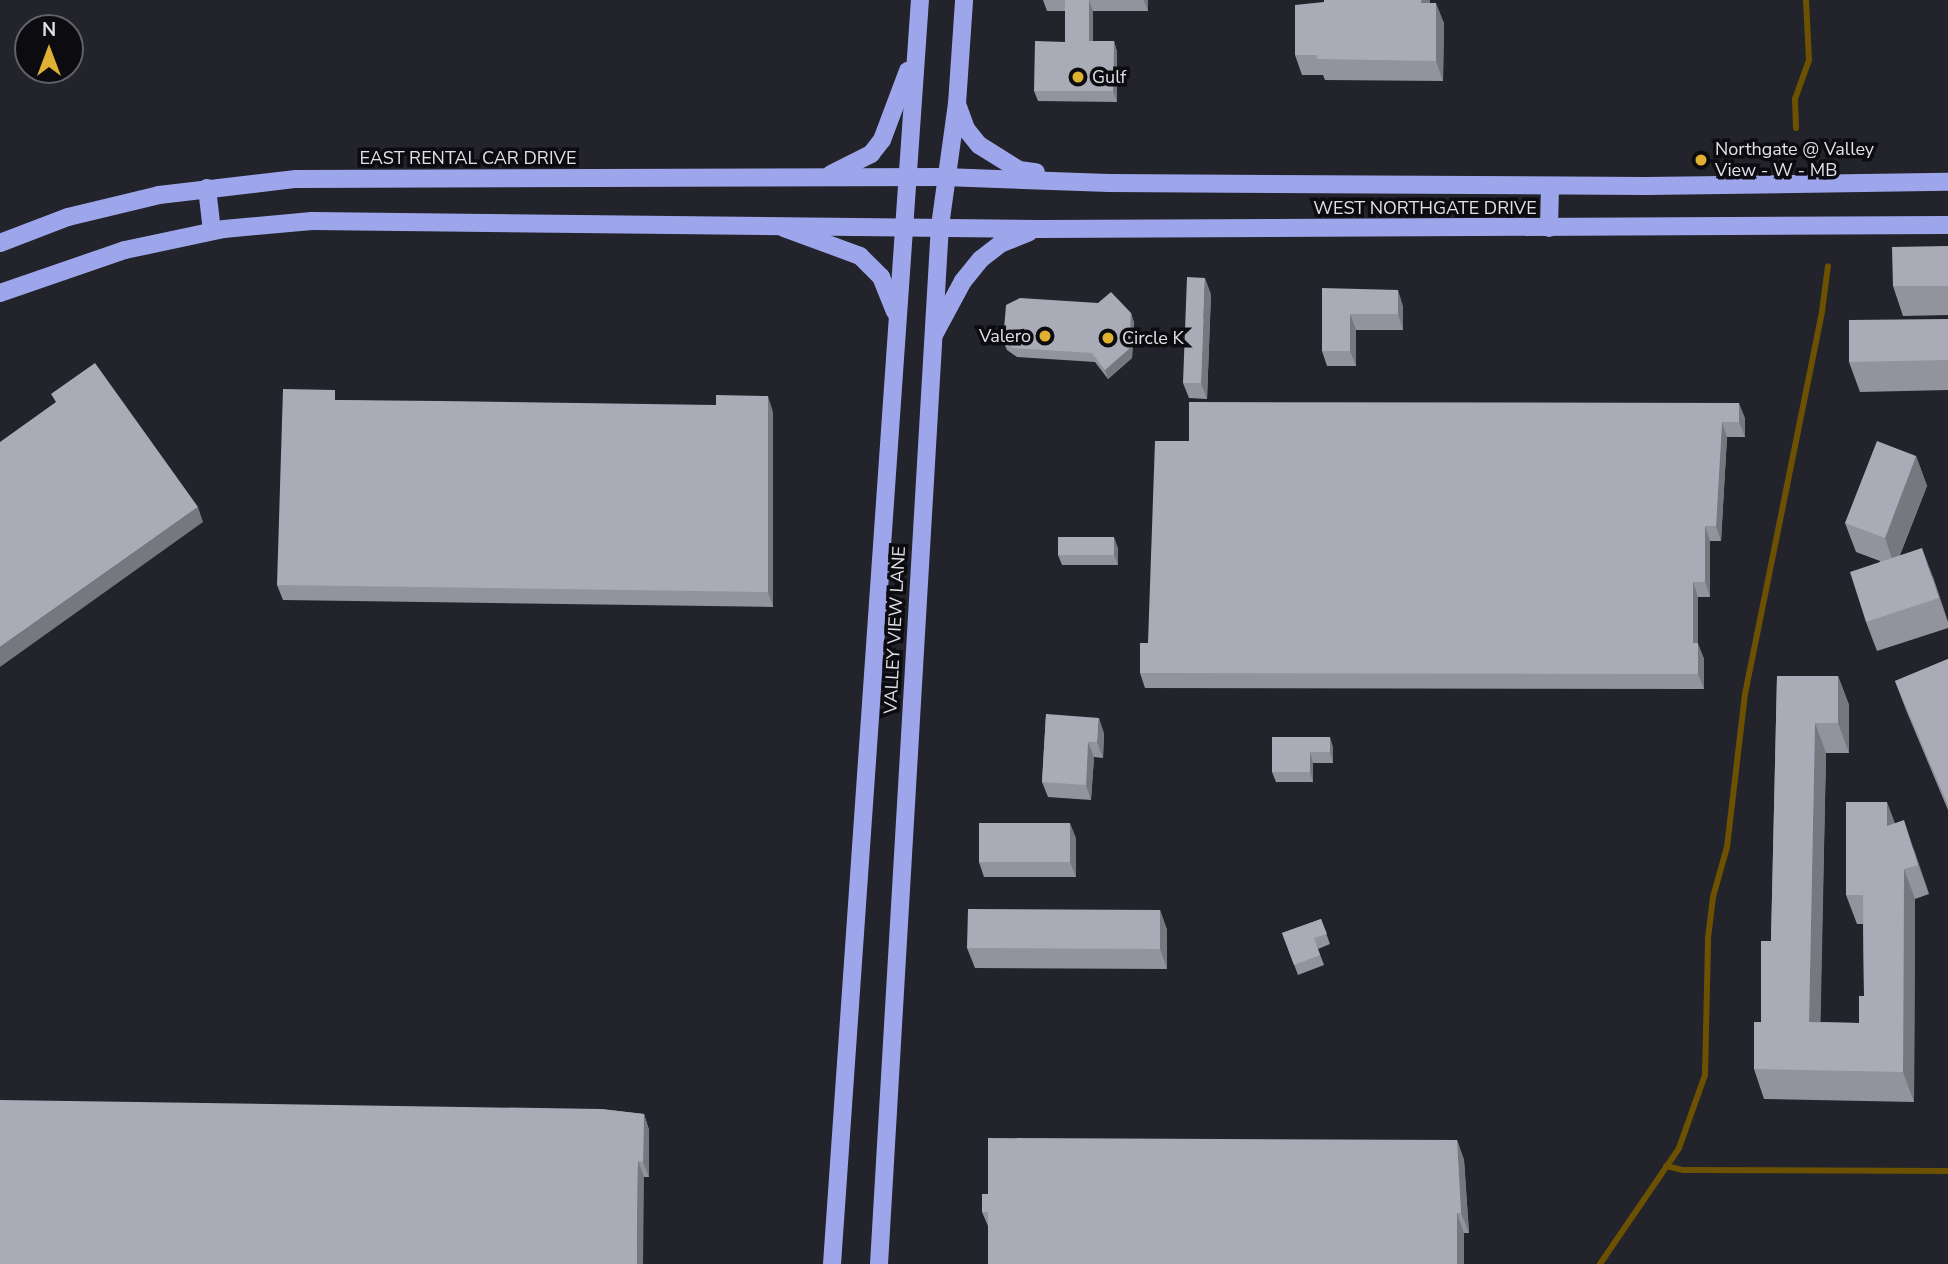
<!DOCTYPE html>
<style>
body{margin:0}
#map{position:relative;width:1948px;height:1264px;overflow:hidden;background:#22232b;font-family:"Nunito Sans",sans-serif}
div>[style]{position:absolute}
.stream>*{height:6px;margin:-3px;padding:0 3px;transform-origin:3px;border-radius:3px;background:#6b5100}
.major>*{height:18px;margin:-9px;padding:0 9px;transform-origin:9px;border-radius:9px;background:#9ea6eb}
.wall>*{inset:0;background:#91939d}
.shaded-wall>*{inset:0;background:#76787f}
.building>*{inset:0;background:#a9abb6}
.dots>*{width:19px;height:19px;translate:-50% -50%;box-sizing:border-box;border:4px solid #0c0c10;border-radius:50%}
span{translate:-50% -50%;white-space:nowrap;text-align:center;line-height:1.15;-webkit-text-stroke:7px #0c0c10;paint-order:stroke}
.poi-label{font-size:18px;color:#e1e2e7}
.left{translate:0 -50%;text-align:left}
.right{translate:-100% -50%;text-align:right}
.street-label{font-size:18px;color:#e1e2e7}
.north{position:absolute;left:14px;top:14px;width:70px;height:70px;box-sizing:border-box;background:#0c0c10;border:2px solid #616266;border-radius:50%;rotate:0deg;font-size:19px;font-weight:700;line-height:28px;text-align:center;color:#e1e2e7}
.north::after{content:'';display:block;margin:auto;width:24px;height:32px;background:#deb133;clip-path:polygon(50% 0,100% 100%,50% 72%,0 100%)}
</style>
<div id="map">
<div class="stream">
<i style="left:1796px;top:128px;width:29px;rotate:-92deg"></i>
<i style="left:1795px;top:99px;width:41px;rotate:-70.3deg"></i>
<i style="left:1809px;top:60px;width:60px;rotate:-92.9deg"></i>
<i style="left:1666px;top:1166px;width:18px;rotate:13deg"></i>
<i style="left:1684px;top:1170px;width:264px;rotate:0.2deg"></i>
<i style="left:1600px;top:1264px;width:140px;rotate:-55.7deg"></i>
<i style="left:1679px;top:1148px;width:77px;rotate:-70.4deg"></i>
<i style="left:1705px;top:1075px;width:137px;rotate:-88.7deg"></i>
<i style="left:1708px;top:938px;width:41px;rotate:-83deg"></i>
<i style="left:1713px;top:897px;width:52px;rotate:-74.4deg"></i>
<i style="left:1727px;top:847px;width:154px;rotate:-83.3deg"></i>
<i style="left:1745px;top:694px;width:391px;rotate:-78.6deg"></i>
<i style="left:1822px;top:311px;width:45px;rotate:-82.4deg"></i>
</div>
<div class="major">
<i style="left:957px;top:104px;width:27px;rotate:70deg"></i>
<i style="left:966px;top:129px;width:21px;rotate:51deg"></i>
<i style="left:979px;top:145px;width:47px;rotate:32deg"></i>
<i style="left:1019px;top:170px;width:17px;rotate:7deg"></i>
<i style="left:831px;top:174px;width:45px;rotate:-26.6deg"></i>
<i style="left:871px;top:154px;width:18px;rotate:-52deg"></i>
<i style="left:882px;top:140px;width:74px;rotate:-69.4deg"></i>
<i style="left:207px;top:188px;width:43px;rotate:83.4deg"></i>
<i style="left:784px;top:228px;width:81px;rotate:20.2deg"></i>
<i style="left:860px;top:256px;width:30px;rotate:45deg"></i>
<i style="left:881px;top:277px;width:37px;rotate:68deg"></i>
<i style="left:1549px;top:228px;width:42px;rotate:-88.6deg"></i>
<i style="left:0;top:243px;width:73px;rotate:-20.9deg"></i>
<i style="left:68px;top:217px;width:94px;rotate:-13.6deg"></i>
<i style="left:159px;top:195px;width:138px;rotate:-6.7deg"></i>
<i style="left:296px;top:179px;width:648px;rotate:-0.18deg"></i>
<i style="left:944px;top:177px;width:165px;rotate:2.1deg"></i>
<i style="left:1109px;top:183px;width:537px;rotate:0.32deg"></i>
<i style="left:1646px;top:186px;width:302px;rotate:-0.8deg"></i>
<i style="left:0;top:293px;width:132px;rotate:-19deg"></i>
<i style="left:125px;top:250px;width:101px;rotate:-12deg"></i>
<i style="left:224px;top:229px;width:88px;rotate:-5.2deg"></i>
<i style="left:312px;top:221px;width:726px;rotate:0.63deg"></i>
<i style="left:1038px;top:229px;width:910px;rotate:-0.25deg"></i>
<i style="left:935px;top:333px;width:59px;rotate:-61.7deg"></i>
<i style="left:963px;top:281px;width:28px;rotate:-51deg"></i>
<i style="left:981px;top:259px;width:24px;rotate:-38deg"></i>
<i style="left:1000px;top:244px;width:31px;rotate:-22deg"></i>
<i style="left:832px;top:1264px;width:1267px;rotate:-86.02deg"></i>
<i style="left:879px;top:1264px;width:1040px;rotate:-86.64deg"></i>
<i style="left:940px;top:226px;width:123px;rotate:-82.1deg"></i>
<i style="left:957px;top:104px;width:104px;rotate:-86.1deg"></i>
</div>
<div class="wall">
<i style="clip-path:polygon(1043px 0,1148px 0,1148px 11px,1093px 11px,1093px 41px,1114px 41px,1117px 52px,1117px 102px,1038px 101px,1034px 91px,1065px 42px,1065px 11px,1047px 11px)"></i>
<i style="clip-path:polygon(1430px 0,1430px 3px,1444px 23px,1443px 81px,1325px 80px,1323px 75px,1302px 75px,1295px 55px)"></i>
<i style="clip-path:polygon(1948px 246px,1948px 315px,1903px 316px,1893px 286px)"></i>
<i style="clip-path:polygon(1322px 288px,1403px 306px,1403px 330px,1356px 330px,1356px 366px,1327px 366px,1322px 351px)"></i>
<i style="clip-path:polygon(1211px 294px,1207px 399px,1189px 398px,1183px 383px)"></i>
<i style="clip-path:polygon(1131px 313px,1134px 323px,1132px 358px,1108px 379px,1095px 362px,1017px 357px,1007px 350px,1003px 341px)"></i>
<i style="clip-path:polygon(1948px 319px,1948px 390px,1860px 392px,1849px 362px)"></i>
<i style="clip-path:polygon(339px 400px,773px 412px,773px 607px,283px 600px,277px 585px)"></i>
<i style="clip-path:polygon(1745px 418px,1745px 437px,1727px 437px,1721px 541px,1710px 541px,1710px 597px,1698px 597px,1698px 644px,1704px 659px,1704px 689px,1145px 688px,1140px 673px,1148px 643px,1189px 441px)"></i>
<i style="clip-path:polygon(1916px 456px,1927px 486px,1900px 555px,1933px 577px,1948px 622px,1948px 628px,1877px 651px,1866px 622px,1880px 561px,1856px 552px,1845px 523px)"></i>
<i style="clip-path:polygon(1118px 548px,1118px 565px,1062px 565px,1058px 555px)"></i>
<i style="clip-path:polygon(1948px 659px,1948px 810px,1906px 710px,1895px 681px)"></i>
<i style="clip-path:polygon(1777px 676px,1838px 676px,1849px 705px,1849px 753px,1826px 753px,1820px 1022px,1859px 1023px,1864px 996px,1863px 924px,1857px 924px,1846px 895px,1895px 823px,1914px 850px,1929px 894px,1915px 899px,1914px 1102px,1764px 1099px,1754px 1069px,1761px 1022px,1771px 941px)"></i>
<i style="clip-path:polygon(1046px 714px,1104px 733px,1103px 758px,1094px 757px,1091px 800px,1048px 797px,1042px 782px)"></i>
<i style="clip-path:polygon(1272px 737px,1333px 747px,1333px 763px,1313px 763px,1313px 782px,1276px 782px,1272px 772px)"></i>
<i style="clip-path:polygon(1076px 838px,1076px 877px,984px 877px,979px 862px)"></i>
<i style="clip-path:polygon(1160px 910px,1167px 930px,1167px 969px,975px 968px,967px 948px)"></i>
<i style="clip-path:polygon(1321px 919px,1330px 944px,1318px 949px,1324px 965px,1298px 975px,1282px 933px)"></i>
<i style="clip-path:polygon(601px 1109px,644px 1114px,649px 1130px,649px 1177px,644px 1177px)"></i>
<i style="clip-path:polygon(1457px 1140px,1464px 1160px,1469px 1233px,1464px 1233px,1464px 1264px,988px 1264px,988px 1226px,982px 1212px,988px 1194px)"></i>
</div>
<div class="shaded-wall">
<i style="clip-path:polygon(1089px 0,1093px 11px,1093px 52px,1089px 41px)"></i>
<i style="clip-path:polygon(1144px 0,1148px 0,1148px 11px,1144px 1px)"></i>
<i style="clip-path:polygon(1422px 0,1430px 0,1429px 23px,1421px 3px)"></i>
<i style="clip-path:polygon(1436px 3px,1444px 23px,1443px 81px,1436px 61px)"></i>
<i style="clip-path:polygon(1114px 41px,1117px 52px,1117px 102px,1113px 91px)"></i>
<i style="clip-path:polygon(1205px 278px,1211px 294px,1207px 399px,1201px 383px)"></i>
<i style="clip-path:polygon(1398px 290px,1403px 306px,1403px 330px,1398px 314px)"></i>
<i style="clip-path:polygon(1131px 313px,1134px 323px,1132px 358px,1108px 379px,1105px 370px)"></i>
<i style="clip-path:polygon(1350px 314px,1356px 330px,1356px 366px,1350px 351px)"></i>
<i style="clip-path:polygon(768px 396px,773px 412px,773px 607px,768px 592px)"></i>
<i style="clip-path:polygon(1739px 403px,1745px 418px,1745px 437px,1739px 422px)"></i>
<i style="clip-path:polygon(1722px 422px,1727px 437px,1721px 541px,1716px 526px)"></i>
<i style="clip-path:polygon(1916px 456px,1927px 486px,1895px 567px,1885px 538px)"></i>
<i style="clip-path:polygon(198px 507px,203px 522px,0 667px,0 647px)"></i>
<i style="clip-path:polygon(1705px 526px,1710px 541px,1710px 597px,1705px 582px)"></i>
<i style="clip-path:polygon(1114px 537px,1118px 548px,1118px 565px,1114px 555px)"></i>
<i style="clip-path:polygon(1922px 548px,1933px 577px,1948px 622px,1939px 598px)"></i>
<i style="clip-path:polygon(1693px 582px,1698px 597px,1698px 644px,1704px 659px,1704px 689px,1698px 674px,1693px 643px)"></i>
<i style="clip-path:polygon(1838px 676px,1849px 705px,1849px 753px,1838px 723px)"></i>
<i style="clip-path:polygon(1099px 718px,1104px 733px,1103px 758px,1097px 742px)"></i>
<i style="clip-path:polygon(1815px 723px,1826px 753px,1820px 1052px,1809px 1022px)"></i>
<i style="clip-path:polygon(1330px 737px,1333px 747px,1333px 763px,1330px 752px)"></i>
<i style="clip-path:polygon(1088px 742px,1094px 757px,1091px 800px,1086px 785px)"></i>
<i style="clip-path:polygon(1310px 752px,1313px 763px,1313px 782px,1310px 772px)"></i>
<i style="clip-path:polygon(1887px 802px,1898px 831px,1887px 826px)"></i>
<i style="clip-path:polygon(1904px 820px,1914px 850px,1929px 894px,1918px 865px)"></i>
<i style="clip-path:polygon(1070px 823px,1076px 838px,1076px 877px,1070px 862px)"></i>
<i style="clip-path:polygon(1904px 869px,1915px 899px,1914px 1102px,1903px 1072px)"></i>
<i style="clip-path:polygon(1160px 910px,1167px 930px,1167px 969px,1160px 949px)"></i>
<i style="clip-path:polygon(644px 1114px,649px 1130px,649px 1177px,643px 1162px)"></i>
<i style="clip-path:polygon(1457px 1140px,1464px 1160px,1469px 1233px,1461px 1213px)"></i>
<i style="clip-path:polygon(638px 1161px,644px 1177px,643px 1264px,637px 1264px)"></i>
<i style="clip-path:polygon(1457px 1213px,1464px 1233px,1464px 1264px,1457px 1264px)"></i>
</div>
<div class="building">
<i style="clip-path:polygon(1043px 0,1144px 0,1089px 0,1089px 41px,1114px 41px,1113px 91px,1034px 91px,1035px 41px,1065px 42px,1065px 0)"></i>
<i style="clip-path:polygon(1324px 0,1422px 0,1421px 3px,1436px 3px,1436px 61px,1317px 59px,1317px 55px,1295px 55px,1295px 5px,1324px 2px)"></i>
<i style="clip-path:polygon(1948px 246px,1948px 286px,1893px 286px,1892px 247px)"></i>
<i style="clip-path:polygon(1187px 277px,1205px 278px,1201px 383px,1183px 383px)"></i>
<i style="clip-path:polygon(1322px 288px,1398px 290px,1398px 314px,1350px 314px,1350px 351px,1322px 351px)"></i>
<i style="clip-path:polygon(1111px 292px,1131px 313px,1129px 349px,1105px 370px,1092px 353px,1013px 348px,1003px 341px,1006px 305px,1020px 298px,1098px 303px)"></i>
<i style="clip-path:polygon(1948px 319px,1948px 360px,1849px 362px,1849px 320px)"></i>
<i style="clip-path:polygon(95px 363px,198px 507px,0 647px,0 442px,56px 402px,51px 394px)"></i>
<i style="clip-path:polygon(283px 389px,335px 390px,335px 400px,441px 401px,716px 405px,716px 395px,768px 396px,768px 592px,277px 585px)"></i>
<i style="clip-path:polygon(1189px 402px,1739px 403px,1739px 422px,1722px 422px,1716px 526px,1705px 526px,1705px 582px,1693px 582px,1693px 643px,1698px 643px,1698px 674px,1140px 673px,1140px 643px,1148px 643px,1155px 441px,1189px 441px)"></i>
<i style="clip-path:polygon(1877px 441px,1916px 456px,1885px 538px,1845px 523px)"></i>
<i style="clip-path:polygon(1058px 537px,1114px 537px,1114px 555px,1058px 555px)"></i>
<i style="clip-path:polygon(1922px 548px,1939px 598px,1866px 622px,1850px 572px)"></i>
<i style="clip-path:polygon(1948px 659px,1948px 805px,1895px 681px)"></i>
<i style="clip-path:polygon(1777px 676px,1838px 676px,1838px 723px,1815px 723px,1809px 1022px,1859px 1023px,1859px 996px,1864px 996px,1863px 895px,1846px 895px,1846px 802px,1887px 802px,1887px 826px,1904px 820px,1918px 865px,1904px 869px,1903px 1072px,1754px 1069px,1754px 1022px,1761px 1022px,1761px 941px,1771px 941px)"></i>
<i style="clip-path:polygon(1046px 714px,1099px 718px,1097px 742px,1088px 742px,1086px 785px,1042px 782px)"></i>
<i style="clip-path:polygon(1272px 737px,1330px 737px,1330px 752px,1310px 752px,1310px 772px,1272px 772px)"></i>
<i style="clip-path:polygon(979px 823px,1070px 823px,1070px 862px,979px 862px)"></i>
<i style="clip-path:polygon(968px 909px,1160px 910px,1160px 949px,967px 948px)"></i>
<i style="clip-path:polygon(1321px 919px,1327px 934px,1314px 938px,1320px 955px,1294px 965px,1282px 933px)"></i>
<i style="clip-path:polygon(0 1100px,601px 1109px,644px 1114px,643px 1162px,638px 1161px,637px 1264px,0 1264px)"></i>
<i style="clip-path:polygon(988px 1138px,1457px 1140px,1461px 1213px,1457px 1213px,1457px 1264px,988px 1264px,988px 1212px,982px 1212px,982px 1194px,988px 1194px)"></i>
</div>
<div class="dots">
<i style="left:1078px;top:77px;background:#deb133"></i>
<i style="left:1701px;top:160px;background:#deb133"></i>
<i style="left:1045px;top:336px;background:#deb133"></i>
<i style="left:1108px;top:338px;background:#deb133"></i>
</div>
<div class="poi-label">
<span class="left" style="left:1092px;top:77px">Gulf</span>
<span class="left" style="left:1715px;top:160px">Northgate @ Valley<br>View - W - MB</span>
<span class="right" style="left:1031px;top:336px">Valero</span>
<span class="left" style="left:1122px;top:338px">Circle K</span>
</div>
<div class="street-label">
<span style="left:468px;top:158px">EAST RENTAL CAR DRIVE</span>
<span style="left:1425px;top:208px">WEST NORTHGATE DRIVE</span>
<span style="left:895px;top:630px;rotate:-87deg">VALLEY VIEW LANE</span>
</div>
<div class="north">N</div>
</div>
